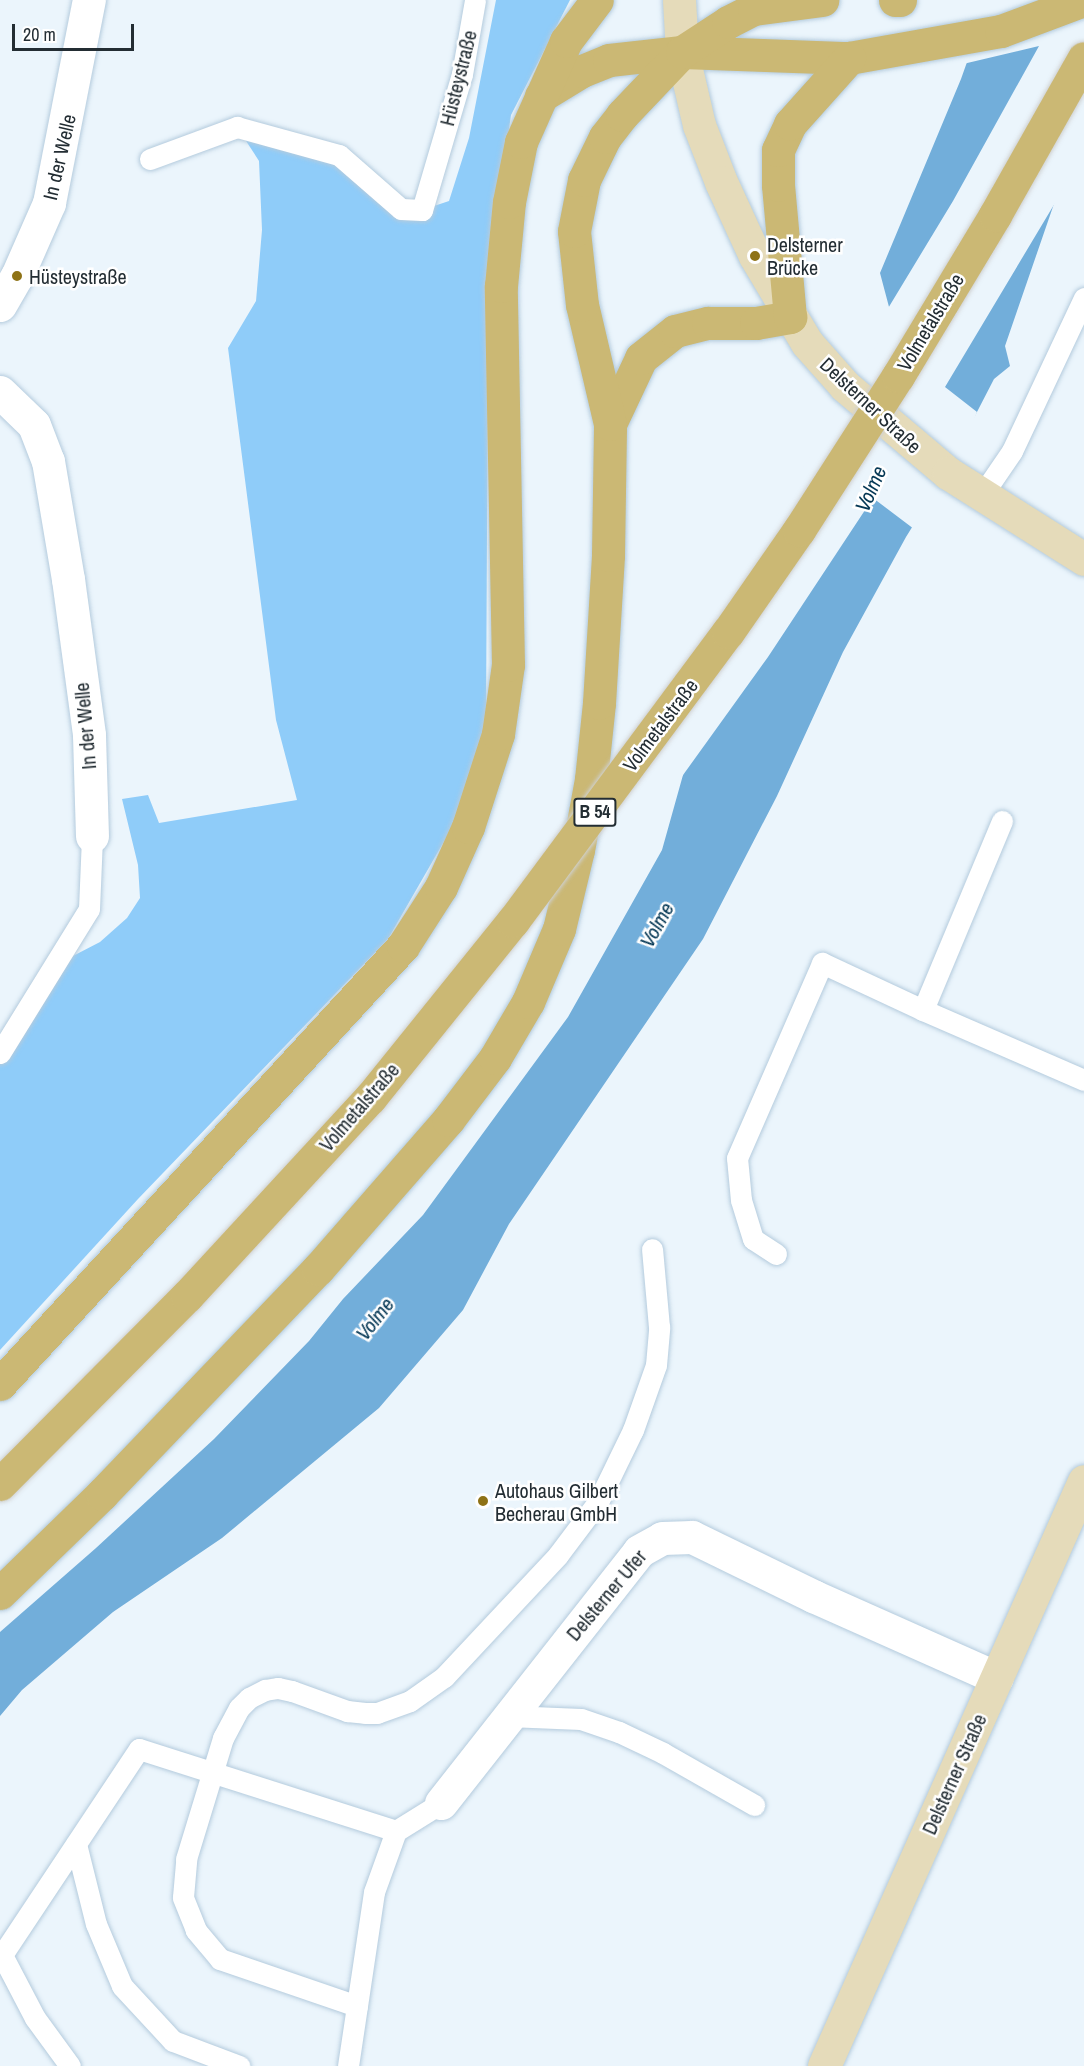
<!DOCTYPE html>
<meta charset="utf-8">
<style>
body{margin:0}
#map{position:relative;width:1084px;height:2066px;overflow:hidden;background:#ebf5fc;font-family:"Archivo Narrow",sans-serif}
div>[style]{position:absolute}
.forest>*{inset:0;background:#8fccf9}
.water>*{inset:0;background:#72aeda}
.pier>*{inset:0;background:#ebf5fc}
.roads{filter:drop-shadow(0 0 2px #b4cbdd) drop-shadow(0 0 2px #b4cbdd)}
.lane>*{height:21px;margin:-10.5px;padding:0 10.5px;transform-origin:10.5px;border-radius:10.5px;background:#fff}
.street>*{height:33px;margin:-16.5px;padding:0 16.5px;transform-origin:16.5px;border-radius:16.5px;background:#fff}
.secondary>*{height:33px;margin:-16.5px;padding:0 16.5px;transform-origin:16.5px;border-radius:16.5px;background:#e5dbba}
.primary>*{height:33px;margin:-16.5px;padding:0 16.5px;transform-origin:16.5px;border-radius:16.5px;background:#cbb874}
.bridges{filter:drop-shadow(0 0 2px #cfd1d2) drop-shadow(0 0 2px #cfd1d2)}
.primary-bridge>*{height:33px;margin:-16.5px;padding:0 16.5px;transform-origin:16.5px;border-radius:16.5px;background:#cbb874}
.dots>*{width:16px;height:16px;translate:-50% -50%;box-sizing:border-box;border:3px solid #fff;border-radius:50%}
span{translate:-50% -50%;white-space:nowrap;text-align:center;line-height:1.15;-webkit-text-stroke:5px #fff;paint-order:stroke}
.shield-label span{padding:2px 4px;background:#fff;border:2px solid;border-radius:4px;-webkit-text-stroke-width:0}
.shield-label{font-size:18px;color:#232d33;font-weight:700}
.street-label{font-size:20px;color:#232d33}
.poi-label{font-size:20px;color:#232d33}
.left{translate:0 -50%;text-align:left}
.water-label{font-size:21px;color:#053855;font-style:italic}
.scale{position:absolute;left:12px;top:24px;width:122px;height:27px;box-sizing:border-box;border:3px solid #232d33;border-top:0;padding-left:8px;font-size:18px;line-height:21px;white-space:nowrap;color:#232d33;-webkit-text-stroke:4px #fff;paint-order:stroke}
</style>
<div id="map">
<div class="forest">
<i style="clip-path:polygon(496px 0,570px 0,511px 115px,499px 199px,488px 347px,486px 723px,458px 817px,388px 939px,138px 1199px,0 1350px,0 1064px,71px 957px,100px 942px,127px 918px,140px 898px,138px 865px,122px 799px,148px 795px,159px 823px,297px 800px,276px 720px,228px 348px,256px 301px,262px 230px,259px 161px,237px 127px,339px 155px,422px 210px,449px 201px,469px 138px)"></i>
</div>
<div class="water">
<i style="clip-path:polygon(989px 0,1084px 0,1067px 166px,1005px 346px,1010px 366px,994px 379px,945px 474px,906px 537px,843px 652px,777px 796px,703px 939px,509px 1224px,463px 1310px,379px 1408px,222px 1538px,113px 1612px,22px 1690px,0 1716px,0 1632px,96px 1548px,214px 1439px,309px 1341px,343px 1299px,423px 1215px,568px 1017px,662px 850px,723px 632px,893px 322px,880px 273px,961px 79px)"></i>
</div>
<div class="pier">
<i style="clip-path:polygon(986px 0,1084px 0,1084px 123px,1061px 193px,945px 387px,977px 412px,973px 422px,948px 473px,914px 529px,873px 498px,768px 657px,678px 782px,721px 630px,788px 493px,890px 322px,887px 310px,953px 201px,1039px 46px,963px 64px)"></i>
</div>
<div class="roads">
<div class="lane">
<i style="left:150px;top:159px;width:93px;rotate:-20.2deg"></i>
<i style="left:237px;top:127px;width:106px;rotate:15.4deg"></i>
<i style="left:339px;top:155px;width:82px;rotate:41.1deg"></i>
<i style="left:401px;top:209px;width:21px;rotate:3deg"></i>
<i style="left:422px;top:210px;width:142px;rotate:-73.6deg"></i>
<i style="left:462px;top:74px;width:75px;rotate:-80deg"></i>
<i style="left:982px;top:495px;width:53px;rotate:-55.7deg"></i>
<i style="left:1012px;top:451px;width:169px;rotate:-64.8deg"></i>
<i style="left:1002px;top:821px;width:205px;rotate:112.7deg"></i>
<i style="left:923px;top:1010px;width:176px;rotate:23.5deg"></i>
<i style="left:0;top:1053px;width:169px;rotate:-58.3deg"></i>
<i style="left:89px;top:909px;width:73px;rotate:-87.6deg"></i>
<i style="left:776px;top:1254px;width:27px;rotate:-147deg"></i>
<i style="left:753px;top:1239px;width:41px;rotate:-107.1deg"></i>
<i style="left:741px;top:1200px;width:42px;rotate:-95.4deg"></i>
<i style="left:737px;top:1158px;width:213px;rotate:-66.4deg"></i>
<i style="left:822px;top:963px;width:111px;rotate:25deg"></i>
<i style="left:508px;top:1716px;width:73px;rotate:2.4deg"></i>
<i style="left:581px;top:1719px;width:40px;rotate:18.9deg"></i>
<i style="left:619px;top:1732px;width:49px;rotate:25.5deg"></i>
<i style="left:663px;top:1753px;width:105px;rotate:29.7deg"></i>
<i style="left:76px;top:1844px;width:82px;rotate:76deg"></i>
<i style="left:96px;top:1924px;width:67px;rotate:67.2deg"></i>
<i style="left:122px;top:1986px;width:75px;rotate:47.2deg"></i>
<i style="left:173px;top:2041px;width:71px;rotate:20.7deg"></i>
<i style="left:2px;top:1955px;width:71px;rotate:62.4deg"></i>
<i style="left:35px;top:2018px;width:59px;rotate:53.9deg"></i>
<i style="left:0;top:1958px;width:251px;rotate:-56.4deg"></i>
<i style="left:139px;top:1749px;width:270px;rotate:17.7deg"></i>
<i style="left:396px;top:1831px;width:53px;rotate:-31.9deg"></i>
<i style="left:357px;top:2006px;width:145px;rotate:-161.1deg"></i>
<i style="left:220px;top:1959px;width:38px;rotate:-130deg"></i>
<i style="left:196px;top:1930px;width:35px;rotate:-112deg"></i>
<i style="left:183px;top:1897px;width:38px;rotate:-85deg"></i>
<i style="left:186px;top:1859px;width:127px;rotate:-73deg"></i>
<i style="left:223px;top:1738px;width:34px;rotate:-62deg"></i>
<i style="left:239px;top:1708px;width:14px;rotate:-45deg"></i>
<i style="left:249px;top:1698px;width:18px;rotate:-27deg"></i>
<i style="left:265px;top:1690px;width:13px;rotate:-9deg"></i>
<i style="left:278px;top:1688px;width:14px;rotate:12deg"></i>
<i style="left:292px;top:1691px;width:59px;rotate:20deg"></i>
<i style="left:347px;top:1711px;width:18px;rotate:6deg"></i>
<i style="left:365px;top:1713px;width:12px"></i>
<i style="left:377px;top:1713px;width:35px;rotate:-20deg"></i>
<i style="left:410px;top:1701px;width:42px;rotate:-35.2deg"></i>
<i style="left:444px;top:1677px;width:167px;rotate:-46.9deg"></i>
<i style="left:558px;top:1555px;width:66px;rotate:-53deg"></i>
<i style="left:598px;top:1502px;width:80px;rotate:-64.1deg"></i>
<i style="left:633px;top:1430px;width:69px;rotate:-70.5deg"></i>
<i style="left:656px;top:1365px;width:38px;rotate:-85deg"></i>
<i style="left:659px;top:1327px;width:78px;rotate:-95.1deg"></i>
<i style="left:348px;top:2066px;width:176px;rotate:-81.5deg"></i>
<i style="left:374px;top:1892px;width:65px;rotate:-70.2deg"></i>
</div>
<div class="street">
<i style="left:0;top:305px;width:34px;rotate:-60deg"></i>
<i style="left:17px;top:276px;width:80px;rotate:-66.3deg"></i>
<i style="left:49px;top:203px;width:207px;rotate:-78.9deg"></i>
<i style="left:0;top:392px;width:47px;rotate:44.1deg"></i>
<i style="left:34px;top:425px;width:39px;rotate:69deg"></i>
<i style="left:48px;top:461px;width:120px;rotate:80.4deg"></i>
<i style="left:68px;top:579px;width:157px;rotate:82.3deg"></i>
<i style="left:89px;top:735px;width:101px;rotate:88.3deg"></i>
<i style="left:441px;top:1803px;width:320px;rotate:-51.8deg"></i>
<i style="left:639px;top:1551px;width:26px;rotate:-29deg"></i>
<i style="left:662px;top:1538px;width:30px;rotate:-2deg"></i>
<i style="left:692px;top:1537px;width:135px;rotate:26deg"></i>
<i style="left:813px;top:1596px;width:201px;rotate:24deg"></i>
</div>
<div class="secondary">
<i style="left:679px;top:0;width:52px;rotate:86.7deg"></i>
<i style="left:682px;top:52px;width:75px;rotate:76.9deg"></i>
<i style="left:699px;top:125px;width:61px;rotate:68.9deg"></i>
<i style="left:721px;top:182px;width:81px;rotate:65.3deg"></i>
<i style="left:755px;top:256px;width:101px;rotate:59.1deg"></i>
<i style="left:807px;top:343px;width:57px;rotate:48.5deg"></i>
<i style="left:845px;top:386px;width:135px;rotate:40.2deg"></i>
<i style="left:948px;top:473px;width:161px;rotate:32.3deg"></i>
<i style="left:824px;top:2066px;width:640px;rotate:-66.04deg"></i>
</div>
<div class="primary">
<i style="left:895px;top:0;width:5px"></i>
<i style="left:541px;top:96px;width:48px;rotate:-31.4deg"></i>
<i style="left:582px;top:71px;width:29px;rotate:-22deg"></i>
<i style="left:609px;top:60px;width:73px;rotate:-6.3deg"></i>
<i style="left:682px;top:52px;width:167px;rotate:2.1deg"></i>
<i style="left:849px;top:58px;width:154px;rotate:-10.1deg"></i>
<i style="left:1001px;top:31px;width:89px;rotate:-20.5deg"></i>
<i style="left:610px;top:424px;width:73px;rotate:-64.8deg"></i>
<i style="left:641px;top:358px;width:43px;rotate:-38.5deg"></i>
<i style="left:675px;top:331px;width:34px;rotate:-14deg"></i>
<i style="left:708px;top:323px;width:48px"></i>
<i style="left:756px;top:323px;width:35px;rotate:-10deg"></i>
<i style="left:790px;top:317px;width:133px;rotate:-95.2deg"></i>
<i style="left:778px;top:185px;width:35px;rotate:-90deg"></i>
<i style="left:778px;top:150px;width:29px;rotate:-65deg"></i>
<i style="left:790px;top:124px;width:89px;rotate:-48.2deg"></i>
<i style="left:0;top:1384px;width:595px;rotate:-47.38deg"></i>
<i style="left:403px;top:946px;width:70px;rotate:-57.2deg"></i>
<i style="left:441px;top:887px;width:66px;rotate:-65.8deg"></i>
<i style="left:468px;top:827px;width:98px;rotate:-72.1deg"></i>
<i style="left:498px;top:734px;width:70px;rotate:-81.8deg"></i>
<i style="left:508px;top:665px;width:379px;rotate:-91.1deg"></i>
<i style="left:501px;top:286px;width:84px;rotate:-84.6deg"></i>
<i style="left:509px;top:202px;width:61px;rotate:-78.7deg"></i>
<i style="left:521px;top:142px;width:111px;rotate:-66deg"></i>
<i style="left:566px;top:41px;width:51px;rotate:-52.9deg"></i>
<i style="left:0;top:1593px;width:142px;rotate:-44.1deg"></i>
<i style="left:102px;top:1494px;width:312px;rotate:-46.2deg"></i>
<i style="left:318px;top:1269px;width:198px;rotate:-48.9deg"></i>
<i style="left:448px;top:1120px;width:78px;rotate:-52.8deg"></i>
<i style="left:495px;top:1058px;width:65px;rotate:-59.5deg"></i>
<i style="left:528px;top:1002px;width:79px;rotate:-67deg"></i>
<i style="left:559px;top:929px;width:81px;rotate:-76.5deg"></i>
<i style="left:578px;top:850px;width:72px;rotate:-79.6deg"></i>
<i style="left:591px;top:779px;width:76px;rotate:-84deg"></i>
<i style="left:599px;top:703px;width:148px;rotate:-86.5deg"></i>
<i style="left:608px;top:555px;width:131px;rotate:-89.1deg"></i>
<i style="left:610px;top:424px;width:122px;rotate:-103.2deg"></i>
<i style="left:582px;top:305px;width:74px;rotate:-96.2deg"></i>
<i style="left:574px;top:231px;width:52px;rotate:-78.9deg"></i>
<i style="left:584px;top:180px;width:48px;rotate:-64deg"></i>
<i style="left:605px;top:137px;width:28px;rotate:-52deg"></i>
<i style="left:622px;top:115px;width:87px;rotate:-46.4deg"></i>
<i style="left:682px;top:52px;width:55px;rotate:-33.1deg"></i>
<i style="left:728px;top:22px;width:29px;rotate:-27deg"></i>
<i style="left:754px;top:9px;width:69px;rotate:-7.5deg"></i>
</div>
</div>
<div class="bridges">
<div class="primary-bridge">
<i style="left:0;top:1484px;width:265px;rotate:-45.2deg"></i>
<i style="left:187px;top:1296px;width:270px;rotate:-47.3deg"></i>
<i style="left:370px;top:1098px;width:228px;rotate:-51.1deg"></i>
<i style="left:513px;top:921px;width:360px;rotate:-53.4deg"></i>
<i style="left:728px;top:632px;width:124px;rotate:-55.2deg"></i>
<i style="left:799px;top:530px;width:183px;rotate:-57.3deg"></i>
<i style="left:898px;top:376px;width:188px;rotate:-58.9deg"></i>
<i style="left:995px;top:215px;width:180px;rotate:-60.5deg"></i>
</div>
</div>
<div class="dots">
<i style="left:755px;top:256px;background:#8e7216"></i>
<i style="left:17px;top:276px;background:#8e7216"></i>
<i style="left:483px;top:1501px;background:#8e7216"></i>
</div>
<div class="shield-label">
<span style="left:595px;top:812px">B 54</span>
</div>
<div class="street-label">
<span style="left:458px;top:78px;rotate:-76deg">Hüsteystraße</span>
<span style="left:59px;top:157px;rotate:-77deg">In der Welle</span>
<span style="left:930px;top:322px;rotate:-59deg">Volmetalstraße</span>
<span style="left:871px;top:405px;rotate:43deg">Delsterner Straße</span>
<span style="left:660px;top:725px;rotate:-53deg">Volmetalstraße</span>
<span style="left:85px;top:726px;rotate:-95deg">In der Welle</span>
<span style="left:359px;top:1107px;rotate:-49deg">Volmetalstraße</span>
<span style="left:606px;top:1595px;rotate:-50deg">Delsterner Ufer</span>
<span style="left:954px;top:1774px;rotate:-66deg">Delsterner Straße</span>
</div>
<div class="poi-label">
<span class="left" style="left:767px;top:256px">Delsterner<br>Brücke</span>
<span class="left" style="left:29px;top:276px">Hüsteystraße</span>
<span class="left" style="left:495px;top:1502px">Autohaus Gilbert<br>Becherau GmbH</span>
</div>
<div class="water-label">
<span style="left:871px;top:489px;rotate:-66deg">Volme</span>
<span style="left:657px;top:925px;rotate:-61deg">Volme</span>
<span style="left:375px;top:1319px;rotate:-52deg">Volme</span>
</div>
<div class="scale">20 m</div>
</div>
